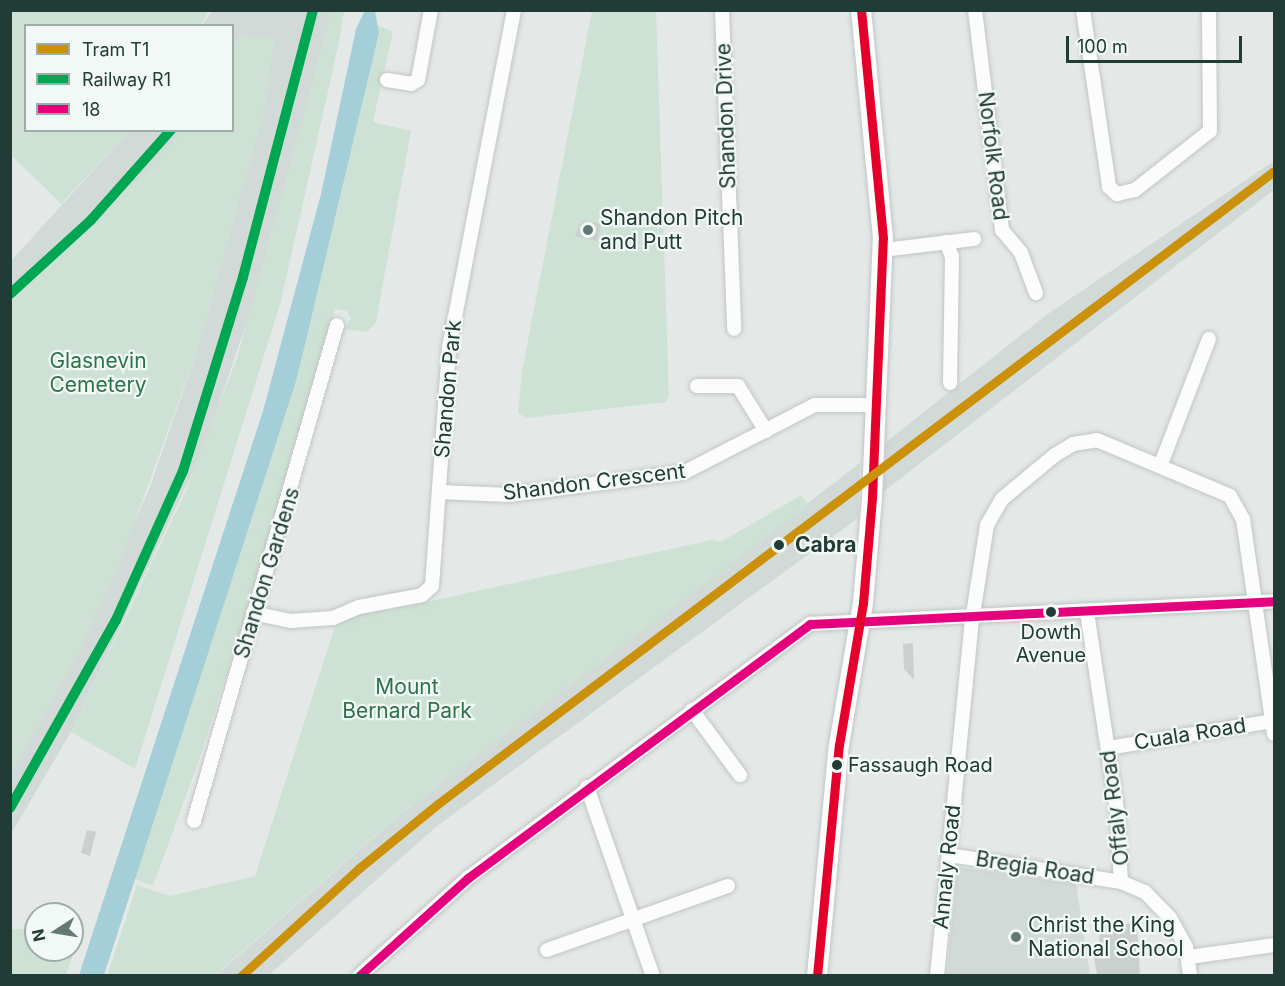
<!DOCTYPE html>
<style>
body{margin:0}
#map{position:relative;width:1285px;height:986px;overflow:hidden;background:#e4e9e7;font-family:Inter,sans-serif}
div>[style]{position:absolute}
.built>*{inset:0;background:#d1dad7}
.green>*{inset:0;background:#cde2d4}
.water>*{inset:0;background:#a4ced8}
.building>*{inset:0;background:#cad0ce}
.roads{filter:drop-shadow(0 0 2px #c1c6c4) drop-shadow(0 0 2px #c1c6c4)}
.street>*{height:14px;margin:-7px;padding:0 7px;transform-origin:7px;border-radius:7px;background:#fbfcfb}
.secondary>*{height:20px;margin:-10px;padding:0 10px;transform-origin:10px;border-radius:10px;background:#fbfcfb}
.bus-1>*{height:9px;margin:-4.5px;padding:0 4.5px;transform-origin:4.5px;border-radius:4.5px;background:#e5007d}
.bus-2>*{height:9px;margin:-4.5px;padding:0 4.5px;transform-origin:4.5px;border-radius:4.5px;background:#e4002b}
.rail-1>*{height:10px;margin:-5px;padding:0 5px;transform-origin:5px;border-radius:5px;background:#00a651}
.tram-1>*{height:9px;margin:-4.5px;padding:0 4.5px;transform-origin:4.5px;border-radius:4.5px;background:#cc910b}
.dots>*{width:16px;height:16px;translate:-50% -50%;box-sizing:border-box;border:3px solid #f2f8f5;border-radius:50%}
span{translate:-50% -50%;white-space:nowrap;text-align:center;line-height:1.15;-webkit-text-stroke:4.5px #f2f8f5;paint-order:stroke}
.bus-label{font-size:20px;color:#213c36}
.left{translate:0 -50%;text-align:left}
.street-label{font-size:21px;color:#213c36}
.poi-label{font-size:21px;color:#213c36}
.park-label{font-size:21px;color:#2c734a}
.stop-label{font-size:21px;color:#213c36;font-weight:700}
.frame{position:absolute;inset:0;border:12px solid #213c36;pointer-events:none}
.legend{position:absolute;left:24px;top:24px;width:210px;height:108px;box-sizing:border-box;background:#f2f8f5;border:2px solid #9eada9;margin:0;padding:8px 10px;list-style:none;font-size:18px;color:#213c36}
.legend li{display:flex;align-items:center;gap:12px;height:30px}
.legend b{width:30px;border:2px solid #9eada9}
.north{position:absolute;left:24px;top:902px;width:60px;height:60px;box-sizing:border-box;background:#f2f8f5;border:2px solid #9eada9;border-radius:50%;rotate:258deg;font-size:16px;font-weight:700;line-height:24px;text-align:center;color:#213c36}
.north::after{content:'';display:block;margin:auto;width:21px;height:27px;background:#657974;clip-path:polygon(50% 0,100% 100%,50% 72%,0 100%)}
.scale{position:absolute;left:1066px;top:36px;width:176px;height:27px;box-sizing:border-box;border:3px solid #213c36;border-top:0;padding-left:8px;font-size:18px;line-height:21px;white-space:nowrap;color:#213c36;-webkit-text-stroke:4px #f2f8f5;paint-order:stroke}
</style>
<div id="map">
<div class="built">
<i style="clip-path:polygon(212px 11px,332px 11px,253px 304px,203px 450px,71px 732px,11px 834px,11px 773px,77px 655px,150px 487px,197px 351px,262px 117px,11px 327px,11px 261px,129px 131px,232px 130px,232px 26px,202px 25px)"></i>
<i style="clip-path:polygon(1274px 161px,1274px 190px,883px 492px,886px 442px,1049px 313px)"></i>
<i style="clip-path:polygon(860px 463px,858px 518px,437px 826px,269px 975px,215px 976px,398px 816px)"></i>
<i style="clip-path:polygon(957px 867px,1076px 884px,1090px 975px,947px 976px)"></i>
</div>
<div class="green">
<i style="clip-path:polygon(10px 11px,209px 11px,201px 25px,26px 26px,26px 130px,129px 131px,61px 204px,11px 155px)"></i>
<i style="clip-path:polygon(332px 11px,344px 11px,339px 42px,281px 301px,135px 769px,71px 732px,185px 493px,237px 358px)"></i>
<i style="clip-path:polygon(592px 11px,656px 11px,669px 396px,666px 402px,527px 418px,518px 413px,522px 371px)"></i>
<i style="clip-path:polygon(377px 25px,393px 32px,373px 122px,411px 131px,376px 322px,367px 332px,343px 329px,351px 319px,347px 311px,335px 309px,291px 474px,199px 760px,153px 886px,133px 878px,297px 378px,379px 33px)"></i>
<i style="clip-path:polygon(240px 36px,275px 38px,263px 116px,197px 351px,118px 568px,77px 655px,11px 773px,11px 299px,148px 170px,181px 131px,232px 130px,233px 51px)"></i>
<i style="clip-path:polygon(801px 495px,808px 505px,395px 818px,215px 975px,107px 976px,137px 885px,170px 896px,255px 876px,336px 623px,374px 609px,385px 611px,712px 540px,721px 542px)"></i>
<i style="clip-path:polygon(72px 922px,84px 923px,66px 975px,11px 975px,11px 930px,36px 927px,36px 950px,72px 950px)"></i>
</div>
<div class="water">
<i style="clip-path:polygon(365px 10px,375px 11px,379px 33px,297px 378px,104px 975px,79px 975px,263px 411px,321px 194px,356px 29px)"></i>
</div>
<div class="building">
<i style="clip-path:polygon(582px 220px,601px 224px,597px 241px,575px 236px)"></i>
<i style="clip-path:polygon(913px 643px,914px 680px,904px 669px,903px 644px)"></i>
<i style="clip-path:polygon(87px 830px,96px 832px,90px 856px,81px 853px)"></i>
<i style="clip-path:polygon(1137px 923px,1140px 975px,1097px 975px,1094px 957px,1098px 957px,1100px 926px)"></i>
</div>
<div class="roads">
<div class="street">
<i style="left:722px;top:10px;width:319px;rotate:87.8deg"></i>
<i style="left:975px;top:10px;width:222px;rotate:83deg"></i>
<i style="left:1002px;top:230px;width:30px;rotate:50deg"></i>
<i style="left:1021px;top:253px;width:43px;rotate:69.4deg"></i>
<i style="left:1083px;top:10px;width:179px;rotate:81.6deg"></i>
<i style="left:1109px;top:187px;width:11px;rotate:41deg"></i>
<i style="left:1117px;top:194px;width:18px;rotate:-13deg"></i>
<i style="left:1135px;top:190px;width:95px;rotate:-38.2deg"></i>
<i style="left:1210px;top:131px;width:121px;rotate:-90.5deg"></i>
<i style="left:387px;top:80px;width:24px;rotate:9deg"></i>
<i style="left:411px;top:84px;width:8px;rotate:-30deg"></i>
<i style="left:418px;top:80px;width:71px;rotate:-79.5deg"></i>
<i style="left:946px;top:242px;width:16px;rotate:68deg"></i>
<i style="left:952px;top:257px;width:126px;rotate:90.9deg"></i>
<i style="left:883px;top:250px;width:92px;rotate:-6.9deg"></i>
<i style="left:697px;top:386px;width:41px"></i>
<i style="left:738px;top:386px;width:53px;rotate:58.1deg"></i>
<i style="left:1161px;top:464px;width:134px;rotate:-69deg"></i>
<i style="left:440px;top:492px;width:69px;rotate:2.5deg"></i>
<i style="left:509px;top:495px;width:177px;rotate:-7.4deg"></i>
<i style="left:685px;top:472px;width:146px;rotate:-27.3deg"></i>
<i style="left:815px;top:405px;width:60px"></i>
<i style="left:1087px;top:612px;width:201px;rotate:81.4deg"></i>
<i style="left:1117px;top:811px;width:71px;rotate:86.8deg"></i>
<i style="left:1121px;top:882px;width:26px;rotate:23deg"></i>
<i style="left:1145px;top:892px;width:36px;rotate:46deg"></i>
<i style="left:1170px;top:918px;width:33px;rotate:61deg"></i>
<i style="left:1186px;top:947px;width:29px;rotate:82deg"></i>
<i style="left:253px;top:613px;width:39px;rotate:12deg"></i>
<i style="left:291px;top:621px;width:42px;rotate:-4.1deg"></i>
<i style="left:333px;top:618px;width:28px;rotate:-23deg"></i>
<i style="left:359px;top:607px;width:64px;rotate:-10.8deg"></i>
<i style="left:422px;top:595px;width:13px;rotate:-42deg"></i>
<i style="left:432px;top:586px;width:239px;rotate:-85.9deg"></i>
<i style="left:449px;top:348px;width:344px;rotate:-79.1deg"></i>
<i style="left:692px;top:710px;width:81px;rotate:53.6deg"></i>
<i style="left:1108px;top:748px;width:167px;rotate:-9.3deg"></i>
<i style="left:587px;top:787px;width:200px;rotate:70.8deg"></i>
<i style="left:194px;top:821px;width:516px;rotate:-73.92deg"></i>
<i style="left:949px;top:855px;width:174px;rotate:8.9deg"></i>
<i style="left:547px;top:950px;width:192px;rotate:-19.5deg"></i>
<i style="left:1189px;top:957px;width:86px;rotate:-8deg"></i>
<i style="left:359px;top:976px;width:147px;rotate:-42deg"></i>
<i style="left:468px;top:878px;width:426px;rotate:-36.6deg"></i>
<i style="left:810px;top:624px;width:465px;rotate:-2.8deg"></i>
<i style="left:937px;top:976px;width:357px;rotate:-84.4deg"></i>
<i style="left:972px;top:621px;width:97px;rotate:-81.1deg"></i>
<i style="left:987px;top:525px;width:30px;rotate:-60deg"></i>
<i style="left:1002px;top:499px;width:69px;rotate:-39.7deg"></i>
<i style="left:1055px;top:455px;width:21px;rotate:-31deg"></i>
<i style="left:1073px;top:444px;width:24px;rotate:-9deg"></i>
<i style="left:1097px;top:440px;width:144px;rotate:22.8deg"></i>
<i style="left:1230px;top:496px;width:26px;rotate:61deg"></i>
<i style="left:1243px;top:519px;width:217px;rotate:81.8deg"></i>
</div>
<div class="secondary">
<i style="left:817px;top:976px;width:232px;rotate:-84.6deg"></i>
<i style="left:839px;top:745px;width:144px;rotate:-80.4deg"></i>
<i style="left:863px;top:603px;width:106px;rotate:-85.1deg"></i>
<i style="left:872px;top:497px;width:259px;rotate:-87.6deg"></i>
<i style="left:883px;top:238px;width:229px;rotate:-95.5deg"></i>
</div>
</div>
<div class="bus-1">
<i style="left:359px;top:976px;width:147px;rotate:-42deg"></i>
<i style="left:468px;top:878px;width:426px;rotate:-36.6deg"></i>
<i style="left:810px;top:624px;width:465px;rotate:-2.8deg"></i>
</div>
<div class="bus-2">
<i style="left:817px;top:976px;width:232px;rotate:-84.6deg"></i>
<i style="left:839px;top:745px;width:144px;rotate:-80.4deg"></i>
<i style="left:863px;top:603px;width:106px;rotate:-85.1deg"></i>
<i style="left:872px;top:497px;width:259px;rotate:-87.6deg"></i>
<i style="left:883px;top:238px;width:229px;rotate:-95.5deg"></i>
</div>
<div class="rail-1">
<i style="left:10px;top:294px;width:110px;rotate:-42.4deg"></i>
<i style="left:91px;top:220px;width:120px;rotate:-48.4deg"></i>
<i style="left:10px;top:808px;width:216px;rotate:-60.6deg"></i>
<i style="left:116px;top:620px;width:163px;rotate:-65.8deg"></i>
<i style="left:183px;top:471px;width:203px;rotate:-72.8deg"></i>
<i style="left:243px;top:277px;width:276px;rotate:-75.3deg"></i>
</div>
<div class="tram-1">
<i style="left:241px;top:976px;width:159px;rotate:-42.4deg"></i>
<i style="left:358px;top:869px;width:104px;rotate:-39.2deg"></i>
<i style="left:439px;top:803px;width:1047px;rotate:-37.12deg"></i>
</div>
<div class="dots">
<i style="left:588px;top:230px;background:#657974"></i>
<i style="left:779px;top:545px;background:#213c36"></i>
<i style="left:1051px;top:612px;background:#213c36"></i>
<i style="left:837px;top:765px;background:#213c36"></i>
<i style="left:1016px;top:937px;background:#657974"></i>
</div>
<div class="bus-label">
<span style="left:1051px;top:644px">Dowth<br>Avenue</span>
<span class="left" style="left:848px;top:765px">Fassaugh Road</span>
</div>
<div class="street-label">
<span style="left:726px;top:116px;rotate:-92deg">Shandon Drive</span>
<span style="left:993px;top:156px;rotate:83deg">Norfolk Road</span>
<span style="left:448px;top:389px;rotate:-85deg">Shandon Park</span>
<span style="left:594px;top:482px;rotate:-7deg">Shandon Crescent</span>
<span style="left:267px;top:573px;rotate:-73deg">Shandon Gardens</span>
<span style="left:1190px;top:734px;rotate:-9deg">Cuala Road</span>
<span style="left:1115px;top:808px;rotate:-97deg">Offaly Road</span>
<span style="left:947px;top:867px;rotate:-84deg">Annaly Road</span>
<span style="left:1035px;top:868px;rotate:9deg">Bregia Road</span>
</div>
<div class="poi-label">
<span class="left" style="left:600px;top:230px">Shandon Pitch<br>and Putt</span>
<span class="left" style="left:1028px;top:937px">Christ the King<br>National School</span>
</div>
<div class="park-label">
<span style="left:98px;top:373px">Glasnevin<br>Cemetery</span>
<span style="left:407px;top:699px">Mount<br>Bernard Park</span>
</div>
<div class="stop-label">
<span class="left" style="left:795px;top:545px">Cabra</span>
</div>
<div class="frame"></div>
<ul class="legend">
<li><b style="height:8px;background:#cc910b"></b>Tram T1</li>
<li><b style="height:8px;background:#00a651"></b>Railway R1</li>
<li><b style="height:8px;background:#e5007d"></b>18</li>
</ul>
<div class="north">N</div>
<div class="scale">100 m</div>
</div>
